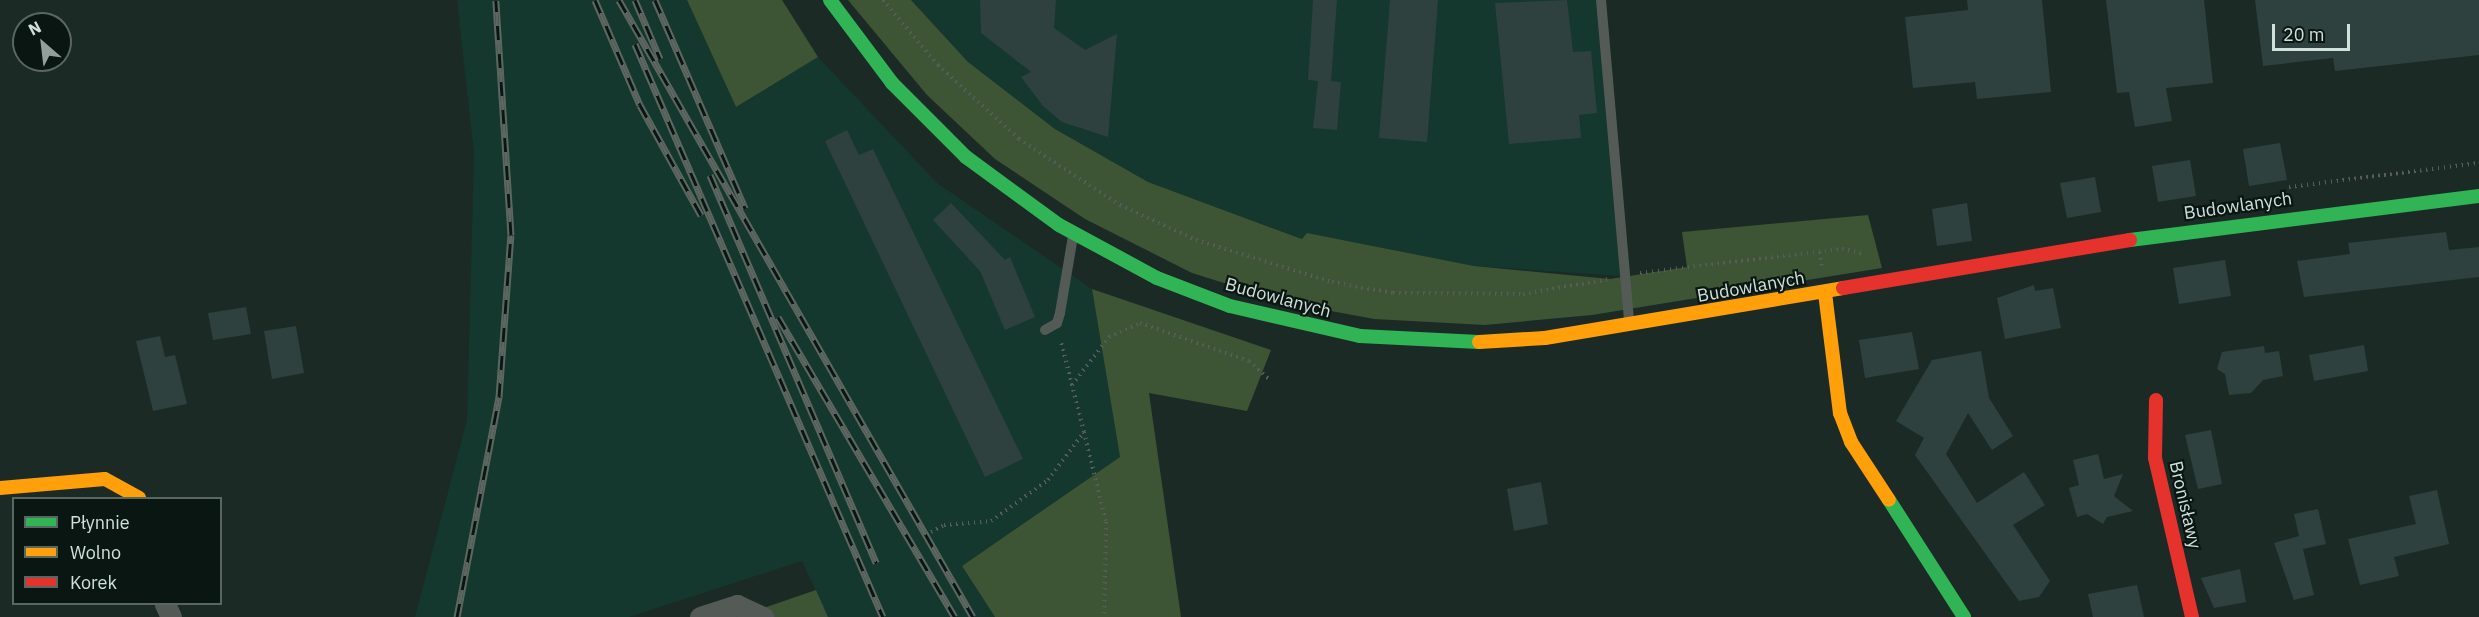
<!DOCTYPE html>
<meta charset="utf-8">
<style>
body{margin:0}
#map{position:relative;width:2479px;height:617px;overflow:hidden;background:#1b2a25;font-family:"IBM Plex Sans",sans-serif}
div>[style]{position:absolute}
.built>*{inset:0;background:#14372e}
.green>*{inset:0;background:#3d5435}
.building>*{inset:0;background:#2e413e}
.path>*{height:4px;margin-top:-2px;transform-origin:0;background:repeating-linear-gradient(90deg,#565d5b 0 1.5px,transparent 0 6px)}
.lane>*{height:10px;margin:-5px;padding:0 5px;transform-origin:5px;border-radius:5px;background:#545b57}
.street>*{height:21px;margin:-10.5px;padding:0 10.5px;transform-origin:10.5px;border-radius:10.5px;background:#545b57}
.fast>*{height:14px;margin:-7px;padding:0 7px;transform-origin:7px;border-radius:7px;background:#30b455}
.slow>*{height:14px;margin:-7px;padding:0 7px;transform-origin:7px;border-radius:7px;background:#ff9f0a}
.jam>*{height:14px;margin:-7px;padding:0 7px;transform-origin:7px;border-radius:7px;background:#e5322d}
.rail>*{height:7px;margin-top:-3.5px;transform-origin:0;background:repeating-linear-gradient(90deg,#0a1612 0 14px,#5d6661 0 28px);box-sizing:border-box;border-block:2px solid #5d6661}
span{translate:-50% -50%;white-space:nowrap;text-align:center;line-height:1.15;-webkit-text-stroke:4.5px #0a1612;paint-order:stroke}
.street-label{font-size:18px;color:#d0e0da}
.legend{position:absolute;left:12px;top:497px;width:210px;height:108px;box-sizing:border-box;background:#0a1612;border:2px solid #596762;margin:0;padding:8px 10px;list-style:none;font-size:18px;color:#d0e0da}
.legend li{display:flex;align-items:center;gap:12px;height:30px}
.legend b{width:30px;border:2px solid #596762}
.north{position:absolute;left:12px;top:12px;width:60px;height:60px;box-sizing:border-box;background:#0a1612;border:2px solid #596762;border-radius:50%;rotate:332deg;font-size:16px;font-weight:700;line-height:24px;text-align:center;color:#d0e0da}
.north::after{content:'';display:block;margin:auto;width:21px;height:27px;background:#91a09b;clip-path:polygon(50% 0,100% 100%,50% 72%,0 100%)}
.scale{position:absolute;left:2272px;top:24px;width:78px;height:27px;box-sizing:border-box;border:3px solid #d0e0da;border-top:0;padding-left:8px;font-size:18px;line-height:21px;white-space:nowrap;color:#d0e0da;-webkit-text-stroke:4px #0a1612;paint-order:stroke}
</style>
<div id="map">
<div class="built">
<i style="clip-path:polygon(457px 0,687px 0,736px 107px,818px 57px,937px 183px,1092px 289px,1120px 457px,962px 566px,995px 617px,828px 617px,802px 561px,629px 617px,415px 617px,467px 420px,474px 154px)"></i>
<i style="clip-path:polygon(911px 0,1600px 0,1622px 276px,1474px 266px,1307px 233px,1303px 239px,1148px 182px,1055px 129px,968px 62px)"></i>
</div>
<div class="green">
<i style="clip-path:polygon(687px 0,782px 0,818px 57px,736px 107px)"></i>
<i style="clip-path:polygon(848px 0,911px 0,968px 62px,1055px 129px,1148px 182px,1302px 239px,1307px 233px,1474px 266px,1610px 279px,1687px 267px,1682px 232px,1868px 215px,1882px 268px,1592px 315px,1485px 325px,1374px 319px,1288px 303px,1192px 273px,1085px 219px,995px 159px,927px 95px)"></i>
<i style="clip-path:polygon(1092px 289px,1271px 350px,1247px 411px,1149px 393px,1181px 617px,995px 617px,962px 566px,1120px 457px)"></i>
<i style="clip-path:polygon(816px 590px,828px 617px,737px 617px)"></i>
</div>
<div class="building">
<i style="clip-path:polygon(980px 0,1056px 0,1054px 28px,1085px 50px,1117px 34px,1108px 137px,1062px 122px,1043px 106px,1021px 77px,1031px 72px,981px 33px)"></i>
<i style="clip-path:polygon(1313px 0,1337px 0,1331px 81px,1341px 82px,1337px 130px,1313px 128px,1318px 81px,1308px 80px)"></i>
<i style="clip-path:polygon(1390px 0,1438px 0,1427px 142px,1379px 138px)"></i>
<i style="clip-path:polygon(1567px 0,1573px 52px,1591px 51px,1597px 113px,1579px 115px,1581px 138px,1509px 144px,1495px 3px)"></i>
<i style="clip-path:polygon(1967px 0,2042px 0,2051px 92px,1977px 99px,1975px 82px,1913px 88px,1905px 17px,1968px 10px)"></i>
<i style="clip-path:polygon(2106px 0,2204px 0,2213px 83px,2166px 88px,2172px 121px,2135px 127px,2129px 92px,2117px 93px)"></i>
<i style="clip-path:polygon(2255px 0,2479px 0,2479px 55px,2335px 71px,2333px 58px,2263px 66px)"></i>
<i style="clip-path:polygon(847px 130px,859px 155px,873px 149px,1023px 459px,985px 477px,825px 141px)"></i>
<i style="clip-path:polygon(2280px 143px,2287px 180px,2249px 186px,2243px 149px)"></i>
<i style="clip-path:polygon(2190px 160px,2196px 196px,2158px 202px,2152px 166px)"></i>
<i style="clip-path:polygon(2095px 177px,2101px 212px,2067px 218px,2060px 183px)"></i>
<i style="clip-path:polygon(951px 203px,1005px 260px,1010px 257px,1035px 317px,1005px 330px,980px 271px,933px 220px)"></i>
<i style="clip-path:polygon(1967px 203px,1972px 241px,1937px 246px,1932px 209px)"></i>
<i style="clip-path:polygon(2446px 232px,2449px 250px,2479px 247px,2479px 277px,2304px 297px,2297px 261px,2350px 254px,2348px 243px)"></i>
<i style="clip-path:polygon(2225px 260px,2231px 296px,2179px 304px,2173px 268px)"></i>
<i style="clip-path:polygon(2034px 285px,2035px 291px,2053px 288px,2061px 328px,2005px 339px,1997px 298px)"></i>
<i style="clip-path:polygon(246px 307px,251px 334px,213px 340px,208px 313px)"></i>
<i style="clip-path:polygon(296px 326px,304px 373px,272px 379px,264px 331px)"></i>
<i style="clip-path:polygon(1912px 332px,1919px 369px,1865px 378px,1859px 340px)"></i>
<i style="clip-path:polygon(160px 336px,165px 357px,175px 355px,187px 404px,153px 411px,136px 341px)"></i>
<i style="clip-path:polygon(2364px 345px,2368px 371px,2314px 381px,2309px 355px)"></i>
<i style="clip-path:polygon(2264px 346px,2265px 353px,2279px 351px,2283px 376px,2263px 380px,2251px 393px,2229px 395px,2225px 374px,2217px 369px,2222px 352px)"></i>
<i style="clip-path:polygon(1981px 351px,1989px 398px,2013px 436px,1992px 450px,1968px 413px,1946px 454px,1977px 503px,2024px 472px,2045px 505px,2013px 525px,2050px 581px,2039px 597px,2019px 601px,1915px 455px,1924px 438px,1896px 421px,1932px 360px)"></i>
<i style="clip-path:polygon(2211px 430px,2222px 484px,2198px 489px,2185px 435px)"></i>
<i style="clip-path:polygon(2098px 454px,2104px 479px,2123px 474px,2114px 496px,2133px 511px,2107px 517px,2103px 524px,2087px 514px,2077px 517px,2069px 488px,2079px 485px,2073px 460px)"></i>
<i style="clip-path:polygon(1541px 482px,1548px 524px,1514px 531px,1507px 489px)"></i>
<i style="clip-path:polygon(2437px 490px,2449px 544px,2394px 557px,2399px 576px,2360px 585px,2348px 539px,2416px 524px,2409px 496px)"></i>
<i style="clip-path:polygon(2318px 509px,2326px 544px,2303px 549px,2314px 595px,2294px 600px,2274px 543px,2299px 536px,2294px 514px)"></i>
<i style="clip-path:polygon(2240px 569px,2246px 602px,2214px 608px,2201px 578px)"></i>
<i style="clip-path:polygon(2137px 585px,2144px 617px,2093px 617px,2088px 594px)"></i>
</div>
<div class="path">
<i style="left:883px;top:0;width:85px;rotate:49.8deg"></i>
<i style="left:938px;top:65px;width:110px;rotate:42.4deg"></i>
<i style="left:1019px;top:139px;width:121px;rotate:33.2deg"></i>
<i style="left:1120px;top:205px;width:84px;rotate:24.7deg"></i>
<i style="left:1196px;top:240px;width:142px;rotate:17.2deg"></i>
<i style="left:1332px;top:282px;width:62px;rotate:10.2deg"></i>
<i style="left:1393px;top:293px;width:130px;rotate:0.4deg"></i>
<i style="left:1523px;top:294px;width:88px;rotate:-9.8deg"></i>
<i style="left:2289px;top:187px;width:192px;rotate:-7.2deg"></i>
<i style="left:1820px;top:252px;width:14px;rotate:82deg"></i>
<i style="left:1640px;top:273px;width:203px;rotate:-6.8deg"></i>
<i style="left:1842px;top:249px;width:24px;rotate:12deg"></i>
<i style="left:1072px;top:385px;width:61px;rotate:-52.4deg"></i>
<i style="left:1109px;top:337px;width:34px;rotate:-24deg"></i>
<i style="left:1140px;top:323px;width:115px;rotate:19.2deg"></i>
<i style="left:1249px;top:361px;width:28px;rotate:42deg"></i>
<i style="left:1084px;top:432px;width:93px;rotate:76.3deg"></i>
<i style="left:1106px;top:522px;width:95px;rotate:91.2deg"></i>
<i style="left:931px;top:532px;width:15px;rotate:-28deg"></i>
<i style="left:944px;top:525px;width:47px;rotate:-4.9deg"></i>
<i style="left:991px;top:521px;width:70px;rotate:-35.7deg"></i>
<i style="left:1048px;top:480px;width:60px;rotate:-53.1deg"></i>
<i style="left:1084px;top:432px;width:93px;rotate:-104.3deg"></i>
</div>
<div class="lane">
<i style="left:1601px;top:0;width:323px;rotate:85deg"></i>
<i style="left:1045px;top:330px;width:14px;rotate:-30deg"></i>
<i style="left:1057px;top:323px;width:10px;rotate:-73deg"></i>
<i style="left:1060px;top:313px;width:78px;rotate:-80.4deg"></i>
</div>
<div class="street">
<i style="left:165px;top:604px;width:14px;rotate:65deg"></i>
<i style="left:700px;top:617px;width:39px;rotate:-18deg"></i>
<i style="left:737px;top:605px;width:29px;rotate:25deg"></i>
</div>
<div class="fast">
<i style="left:830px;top:0;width:104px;rotate:53.2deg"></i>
<i style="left:892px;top:83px;width:105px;rotate:45deg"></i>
<i style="left:966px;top:157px;width:115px;rotate:36.2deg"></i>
<i style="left:1059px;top:225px;width:111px;rotate:28.4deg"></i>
<i style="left:1157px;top:278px;width:78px;rotate:21deg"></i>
<i style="left:1230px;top:306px;width:133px;rotate:13deg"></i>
<i style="left:1360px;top:336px;width:119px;rotate:2.9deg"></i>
<i style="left:2130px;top:240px;width:352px;rotate:-7.2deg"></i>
<i style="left:1889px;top:500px;width:139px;rotate:57.3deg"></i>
</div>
<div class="slow">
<i style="left:1825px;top:293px;width:121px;rotate:82.9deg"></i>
<i style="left:1840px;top:413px;width:31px;rotate:69deg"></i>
<i style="left:1851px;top:442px;width:69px;rotate:56.8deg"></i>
<i style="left:1479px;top:342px;width:66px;rotate:-3.5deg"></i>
<i style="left:1545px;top:338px;width:302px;rotate:-9.5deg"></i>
<i style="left:0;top:488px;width:105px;rotate:-4.9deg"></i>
<i style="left:105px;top:479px;width:39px;rotate:29deg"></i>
</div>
<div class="jam">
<i style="left:1843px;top:288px;width:291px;rotate:-9.5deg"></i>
<i style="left:2156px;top:400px;width:58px;rotate:91deg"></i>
<i style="left:2155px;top:458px;width:163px;rotate:76.9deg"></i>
</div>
<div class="rail">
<i style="left:595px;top:0;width:114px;rotate:66.8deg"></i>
<i style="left:640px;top:105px;width:126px;rotate:61deg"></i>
<i style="left:619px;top:0;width:711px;rotate:60.16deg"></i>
<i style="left:635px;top:0;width:64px;rotate:67deg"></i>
<i style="left:655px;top:0;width:227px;rotate:66.6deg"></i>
<i style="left:635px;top:44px;width:624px;rotate:66.6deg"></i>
<i style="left:710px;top:175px;width:422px;rotate:66.8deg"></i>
<i style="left:778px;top:317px;width:348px;rotate:59.5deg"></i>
<i style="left:457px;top:617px;width:224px;rotate:-79.2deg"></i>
<i style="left:499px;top:397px;width:162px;rotate:-85.8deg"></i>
<i style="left:511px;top:235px;width:235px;rotate:-93.7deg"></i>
</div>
<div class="street-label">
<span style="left:2238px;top:206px;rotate:-8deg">Budowlanych</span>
<span style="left:1751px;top:287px;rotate:-10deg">Budowlanych</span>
<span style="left:1278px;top:298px;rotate:15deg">Budowlanych</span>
<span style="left:2185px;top:505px;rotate:77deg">Bronisławy</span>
</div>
<ul class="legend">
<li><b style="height:8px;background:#30b455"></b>Płynnie</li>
<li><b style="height:8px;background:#ff9f0a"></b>Wolno</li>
<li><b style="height:8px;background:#e5322d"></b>Korek</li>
</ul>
<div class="north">N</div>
<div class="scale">20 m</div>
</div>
